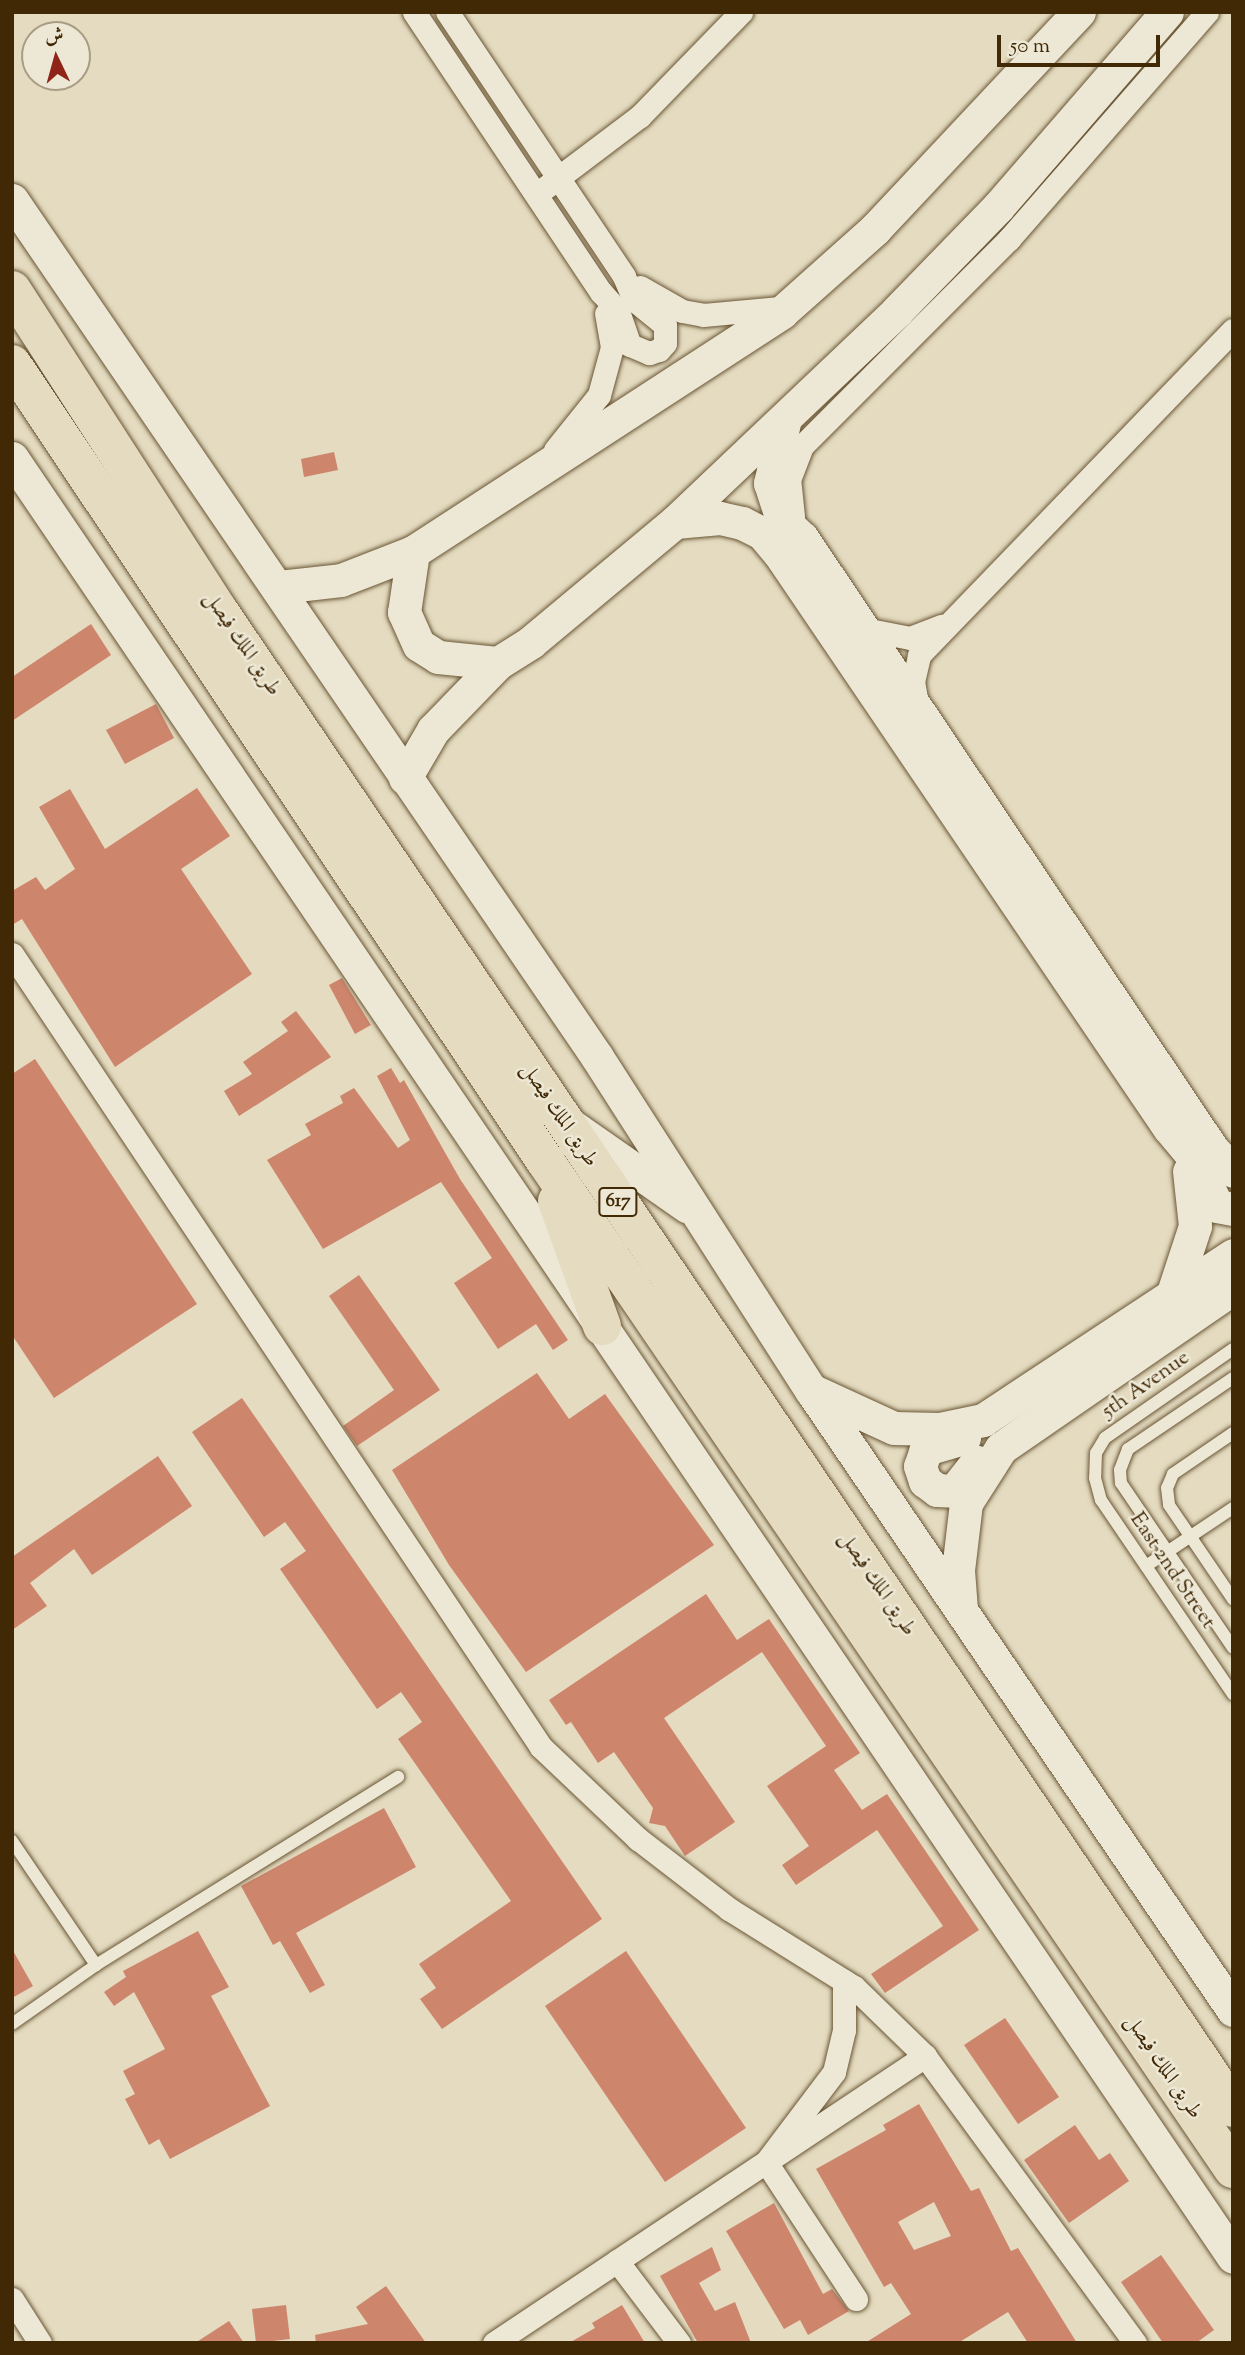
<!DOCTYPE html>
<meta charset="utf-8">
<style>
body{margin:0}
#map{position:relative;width:1245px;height:2355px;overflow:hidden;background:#e4dbc0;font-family:"Sorts Mill Goudy",Amiri,serif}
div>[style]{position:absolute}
.building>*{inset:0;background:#cd856c}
.roads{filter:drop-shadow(0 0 2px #6a5634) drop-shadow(0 0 2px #6a5634)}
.service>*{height:12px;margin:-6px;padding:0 6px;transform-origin:6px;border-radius:6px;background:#ede8d6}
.minor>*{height:23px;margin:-11.5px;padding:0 11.5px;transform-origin:11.5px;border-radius:11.5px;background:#ede8d6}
.secondary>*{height:33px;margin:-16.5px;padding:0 16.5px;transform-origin:16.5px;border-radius:16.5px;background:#ede8d6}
.trunk>*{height:38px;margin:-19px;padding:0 19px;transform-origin:19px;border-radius:19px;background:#e4dbc0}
span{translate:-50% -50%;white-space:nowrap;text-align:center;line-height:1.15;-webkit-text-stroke:5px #ede8d6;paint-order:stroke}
.shield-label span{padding:2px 5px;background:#ede8d6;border:2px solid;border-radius:5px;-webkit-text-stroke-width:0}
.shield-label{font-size:19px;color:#412906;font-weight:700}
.street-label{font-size:21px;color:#412906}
.frame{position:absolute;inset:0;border:14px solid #412906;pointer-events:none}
.north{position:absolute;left:21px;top:21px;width:70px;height:70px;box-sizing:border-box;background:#ede8d6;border:2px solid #a89c83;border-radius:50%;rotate:355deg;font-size:19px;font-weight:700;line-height:28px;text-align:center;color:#412906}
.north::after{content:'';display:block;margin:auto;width:24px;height:32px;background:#8f2418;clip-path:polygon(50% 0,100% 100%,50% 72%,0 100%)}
.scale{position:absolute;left:997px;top:35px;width:163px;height:32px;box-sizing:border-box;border:4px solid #412906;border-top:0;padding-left:9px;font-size:21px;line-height:24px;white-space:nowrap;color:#412906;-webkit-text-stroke:5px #ede8d6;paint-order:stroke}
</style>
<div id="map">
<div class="building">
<i style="clip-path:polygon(334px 452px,338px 470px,304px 477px,301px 459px)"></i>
<i style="clip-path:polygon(91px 624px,111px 655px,12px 721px,12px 677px)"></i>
<i style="clip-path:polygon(156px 704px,174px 738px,125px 764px,106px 730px)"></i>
<i style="clip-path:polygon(197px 788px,230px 836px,181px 869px,252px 974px,115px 1067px,22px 919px,12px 925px,12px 891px,36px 877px,45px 890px,75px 869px,39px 807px,70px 789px,105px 849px)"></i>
<i style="clip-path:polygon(342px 978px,371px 1025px,355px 1034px,329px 985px)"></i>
<i style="clip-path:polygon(296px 1011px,331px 1057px,239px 1116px,224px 1091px,252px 1074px,243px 1062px,288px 1031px,281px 1022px)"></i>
<i style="clip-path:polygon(35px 1059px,197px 1304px,54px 1398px,12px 1335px,12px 1074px)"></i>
<i style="clip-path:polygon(391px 1068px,400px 1083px,404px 1080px,460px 1179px,568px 1340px,553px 1350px,536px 1324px,498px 1349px,454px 1283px,492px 1258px,441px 1182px,323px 1249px,267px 1160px,311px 1135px,305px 1124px,343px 1103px,340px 1096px,354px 1088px,398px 1148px,410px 1140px,377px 1076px)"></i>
<i style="clip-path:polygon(359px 1275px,440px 1390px,357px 1446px,343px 1426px,394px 1390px,329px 1296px)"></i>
<i style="clip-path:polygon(537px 1373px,569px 1419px,605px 1394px,714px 1545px,526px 1672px,449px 1565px,392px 1470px)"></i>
<i style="clip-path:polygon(242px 1398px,602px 1919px,442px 2029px,420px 1999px,436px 1988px,419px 1964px,511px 1901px,398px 1739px,422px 1722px,401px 1692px,377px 1709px,280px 1569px,306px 1551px,285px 1522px,264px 1537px,192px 1432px)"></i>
<i style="clip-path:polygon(158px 1456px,192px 1506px,92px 1575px,74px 1549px,30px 1583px,47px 1606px,12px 1630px,12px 1557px)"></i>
<i style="clip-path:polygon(706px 1594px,737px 1640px,769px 1619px,860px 1753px,834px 1770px,862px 1810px,887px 1794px,979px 1930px,885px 1993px,871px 1974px,943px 1926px,877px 1830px,796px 1885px,782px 1865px,809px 1846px,767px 1786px,826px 1746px,762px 1652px,664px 1718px,735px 1822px,685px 1856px,665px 1826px,649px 1823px,653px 1808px,614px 1752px,598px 1763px,571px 1722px,566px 1725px,549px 1700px)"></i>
<i style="clip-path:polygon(384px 1808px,416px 1867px,296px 1933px,325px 1985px,310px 1993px,280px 1941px,273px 1945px,241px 1886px)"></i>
<i style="clip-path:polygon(198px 1931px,229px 1987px,211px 1996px,270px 2106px,170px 2159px,159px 2139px,149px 2145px,125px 2099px,135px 2094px,123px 2071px,165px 2049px,134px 1992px,114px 2006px,104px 1992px,126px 1977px,123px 1971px)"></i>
<i style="clip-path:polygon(12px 1949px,33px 1986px,12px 1998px)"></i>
<i style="clip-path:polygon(626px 1951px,746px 2128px,665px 2182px,545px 2006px)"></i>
<i style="clip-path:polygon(1005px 2018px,1059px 2097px,1018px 2124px,964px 2045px)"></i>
<i style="clip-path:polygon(evenodd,919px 2104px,971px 2191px,979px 2188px,1011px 2251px,1018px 2248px,1077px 2343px,1028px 2343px,1008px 2312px,958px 2343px,865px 2343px,911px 2314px,891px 2283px,884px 2287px,816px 2169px,886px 2130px,883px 2125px,919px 2104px,934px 2202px,951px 2236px,914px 2250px,898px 2222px,934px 2202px)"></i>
<i style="clip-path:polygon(1075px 2125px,1099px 2160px,1110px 2153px,1129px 2181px,1069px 2223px,1024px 2160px)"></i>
<i style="clip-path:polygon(774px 2203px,823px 2294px,832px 2289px,849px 2311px,808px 2335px,800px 2320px,784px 2329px,726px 2231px)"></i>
<i style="clip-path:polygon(712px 2247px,721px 2270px,699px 2283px,715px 2311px,735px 2302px,751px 2343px,698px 2343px,660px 2276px)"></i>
<i style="clip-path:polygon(1161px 2255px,1214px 2330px,1196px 2343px,1163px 2343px,1121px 2282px)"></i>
<i style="clip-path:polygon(386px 2286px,426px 2343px,316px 2343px,315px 2335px,368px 2324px,356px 2307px)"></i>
<i style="clip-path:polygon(286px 2305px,290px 2339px,256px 2343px,252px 2309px)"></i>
<i style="clip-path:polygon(622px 2305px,645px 2343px,569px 2343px,595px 2328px,592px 2323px)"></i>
<i style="clip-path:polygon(229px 2321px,244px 2343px,195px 2343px)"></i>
</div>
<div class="roads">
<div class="service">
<i style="left:1233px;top:1349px;width:156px;rotate:145.2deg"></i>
<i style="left:1105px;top:1438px;width:17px;rotate:121deg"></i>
<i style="left:1096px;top:1453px;width:25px;rotate:92deg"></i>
<i style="left:1095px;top:1478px;width:23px;rotate:75deg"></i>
<i style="left:1101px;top:1500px;width:235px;rotate:55.8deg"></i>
<i style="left:1233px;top:1378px;width:127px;rotate:145.9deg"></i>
<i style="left:1128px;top:1449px;width:22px;rotate:111deg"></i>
<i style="left:1120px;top:1470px;width:13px;rotate:86deg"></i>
<i style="left:1121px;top:1483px;width:199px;rotate:55.8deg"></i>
<i style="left:1233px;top:1433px;width:73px;rotate:145.7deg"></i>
<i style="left:1173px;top:1474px;width:15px;rotate:113deg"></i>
<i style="left:1167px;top:1488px;width:17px;rotate:83deg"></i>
<i style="left:1169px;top:1505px;width:114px;rotate:55.8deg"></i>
<i style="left:1146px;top:1566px;width:105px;rotate:-33.7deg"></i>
<i style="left:12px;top:1841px;width:150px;rotate:55.9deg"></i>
<i style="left:96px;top:1965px;width:356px;rotate:-31.9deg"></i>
<i style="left:12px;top:2024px;width:103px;rotate:-35.1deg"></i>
</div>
<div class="minor">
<i style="left:414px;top:12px;width:337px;rotate:56.3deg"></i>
<i style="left:601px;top:292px;width:25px;rotate:48deg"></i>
<i style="left:618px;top:311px;width:36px;rotate:71deg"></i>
<i style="left:630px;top:345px;width:21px;rotate:23deg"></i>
<i style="left:649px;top:353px;width:10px;rotate:-17deg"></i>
<i style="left:659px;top:350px;width:9px;rotate:-49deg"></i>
<i style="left:665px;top:343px;width:18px;rotate:-90deg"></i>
<i style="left:665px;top:325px;width:40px;rotate:-141deg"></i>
<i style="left:634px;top:300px;width:26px;rotate:-113deg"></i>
<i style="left:624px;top:276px;width:318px;rotate:-123.8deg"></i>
<i style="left:546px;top:187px;width:118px;rotate:-37.1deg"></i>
<i style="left:640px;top:116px;width:145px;rotate:-45.8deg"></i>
<i style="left:640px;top:287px;width:48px;rotate:29.7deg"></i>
<i style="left:682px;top:311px;width:22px;rotate:10deg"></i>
<i style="left:704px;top:315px;width:76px;rotate:-5.3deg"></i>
<i style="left:555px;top:450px;width:70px;rotate:-51.3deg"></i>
<i style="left:599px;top:395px;width:50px;rotate:-74.8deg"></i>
<i style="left:612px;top:347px;width:34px;rotate:-100deg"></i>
<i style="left:793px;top:516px;width:36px;rotate:-96deg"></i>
<i style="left:789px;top:480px;width:36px;rotate:-69deg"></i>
<i style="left:802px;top:446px;width:293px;rotate:-45deg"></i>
<i style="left:1009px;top:239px;width:301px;rotate:-48.9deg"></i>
<i style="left:864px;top:629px;width:47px;rotate:11.1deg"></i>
<i style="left:910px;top:638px;width:34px;rotate:-21deg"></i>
<i style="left:917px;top:704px;width:22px;rotate:-100deg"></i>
<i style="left:913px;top:682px;width:28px;rotate:-77deg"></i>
<i style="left:919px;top:655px;width:452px;rotate:-46deg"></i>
<i style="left:12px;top:954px;width:953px;rotate:56.29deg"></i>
<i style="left:541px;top:1747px;width:134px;rotate:43.5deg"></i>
<i style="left:638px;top:1839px;width:115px;rotate:37.6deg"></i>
<i style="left:729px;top:1909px;width:147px;rotate:32deg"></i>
<i style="left:854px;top:1987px;width:99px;rotate:44.2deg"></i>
<i style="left:925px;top:2056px;width:356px;rotate:53.8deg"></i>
<i style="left:844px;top:1981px;width:49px;rotate:90deg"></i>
<i style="left:844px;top:2030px;width:43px;rotate:103.4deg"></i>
<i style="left:834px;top:2072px;width:113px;rotate:127.1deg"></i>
<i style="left:766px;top:2162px;width:164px;rotate:56.7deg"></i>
<i style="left:617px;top:2261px;width:103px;rotate:52.9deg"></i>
<i style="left:12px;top:2299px;width:52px;rotate:57.5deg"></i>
<i style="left:494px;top:2343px;width:518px;rotate:-33.66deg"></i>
</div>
<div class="secondary">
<i style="left:12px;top:200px;width:1038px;rotate:55.68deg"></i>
<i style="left:597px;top:1057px;width:396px;rotate:57.3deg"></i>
<i style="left:811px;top:1390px;width:750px;rotate:55.76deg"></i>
<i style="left:784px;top:423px;width:62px;rotate:103.1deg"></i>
<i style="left:770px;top:483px;width:38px;rotate:72deg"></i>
<i style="left:782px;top:519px;width:28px;rotate:44deg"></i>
<i style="left:802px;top:538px;width:737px;rotate:56.12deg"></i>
<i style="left:1213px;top:1150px;width:29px;rotate:46deg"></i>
<i style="left:12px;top:458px;width:2174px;rotate:55.83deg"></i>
<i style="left:675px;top:522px;width:45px;rotate:-5.1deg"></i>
<i style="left:720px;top:518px;width:23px;rotate:13deg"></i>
<i style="left:742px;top:523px;width:22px;rotate:27deg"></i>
<i style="left:762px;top:533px;width:26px;rotate:50deg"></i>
<i style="left:779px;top:553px;width:695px;rotate:55.85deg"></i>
<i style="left:1169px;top:1128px;width:40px;rotate:50deg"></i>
<i style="left:1195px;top:1159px;width:52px;rotate:64.9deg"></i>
<i style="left:1217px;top:1206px;width:16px;rotate:11deg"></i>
<i style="left:413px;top:552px;width:61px;rotate:98.5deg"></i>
<i style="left:404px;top:612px;width:36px;rotate:66deg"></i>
<i style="left:419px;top:645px;width:22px;rotate:32deg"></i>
<i style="left:438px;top:657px;width:60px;rotate:5.7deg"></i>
<i style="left:279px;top:587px;width:62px;rotate:-6.4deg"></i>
<i style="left:341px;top:580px;width:77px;rotate:-21.3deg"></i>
<i style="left:413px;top:552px;width:440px;rotate:-33deg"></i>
<i style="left:782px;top:312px;width:125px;rotate:-41.7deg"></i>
<i style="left:875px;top:229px;width:298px;rotate:-46.8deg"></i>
<i style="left:405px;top:778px;width:56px;rotate:-59.7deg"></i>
<i style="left:433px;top:730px;width:93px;rotate:-45.9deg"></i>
<i style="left:498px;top:663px;width:39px;rotate:-32deg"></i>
<i style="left:531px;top:642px;width:187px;rotate:-39.8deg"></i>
<i style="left:675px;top:522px;width:306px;rotate:-43.5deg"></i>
<i style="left:897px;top:311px;width:145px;rotate:-45.8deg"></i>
<i style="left:998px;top:207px;width:258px;rotate:-49.1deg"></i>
<i style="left:572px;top:1126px;width:141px;rotate:34.9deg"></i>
<i style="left:1172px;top:1296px;width:74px;rotate:-71.8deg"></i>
<i style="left:1195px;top:1226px;width:55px;rotate:-96.2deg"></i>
<i style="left:811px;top:1390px;width:91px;rotate:24.6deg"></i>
<i style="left:894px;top:1428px;width:46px;rotate:1.2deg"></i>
<i style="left:940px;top:1429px;width:44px;rotate:-11.8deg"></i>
<i style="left:983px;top:1420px;width:300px;rotate:-33.4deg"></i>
<i style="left:964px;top:1438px;width:40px;rotate:164deg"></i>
<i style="left:926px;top:1449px;width:18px;rotate:109deg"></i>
<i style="left:920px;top:1466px;width:16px;rotate:72deg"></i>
<i style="left:925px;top:1481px;width:15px;rotate:37deg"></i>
<i style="left:937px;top:1490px;width:17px;rotate:3deg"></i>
<i style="left:954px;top:1491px;width:37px;rotate:-52deg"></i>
<i style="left:961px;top:1610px;width:40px;rotate:-94.3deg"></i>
<i style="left:958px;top:1570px;width:67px;rotate:-83.2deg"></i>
<i style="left:966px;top:1503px;width:65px;rotate:-57.5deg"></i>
<i style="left:1001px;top:1448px;width:282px;rotate:-34.6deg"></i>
</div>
<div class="trunk">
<i style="left:12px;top:290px;width:382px;rotate:57.2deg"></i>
<i style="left:219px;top:611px;width:1808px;rotate:55.89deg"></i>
<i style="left:12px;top:364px;width:960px;rotate:56.21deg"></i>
<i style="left:546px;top:1162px;width:1219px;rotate:55.7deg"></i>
<i style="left:557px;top:1201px;width:133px;rotate:70.2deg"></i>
</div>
</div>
<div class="shield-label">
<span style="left:618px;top:1202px">617</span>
</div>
<div class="street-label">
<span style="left:242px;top:644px;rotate:56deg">طريق الملك فيصل</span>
<span style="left:559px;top:1115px;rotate:56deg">طريق الملك فيصل</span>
<span style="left:1146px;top:1385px;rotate:-35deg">5th Avenue</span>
<span style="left:1172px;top:1571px;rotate:56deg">East 2nd Street</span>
<span style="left:877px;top:1584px;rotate:56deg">طريق الملك فيصل</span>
<span style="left:1163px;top:2067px;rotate:56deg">طريق الملك فيصل</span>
</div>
<div class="frame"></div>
<div class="north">ش</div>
<div class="scale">50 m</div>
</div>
